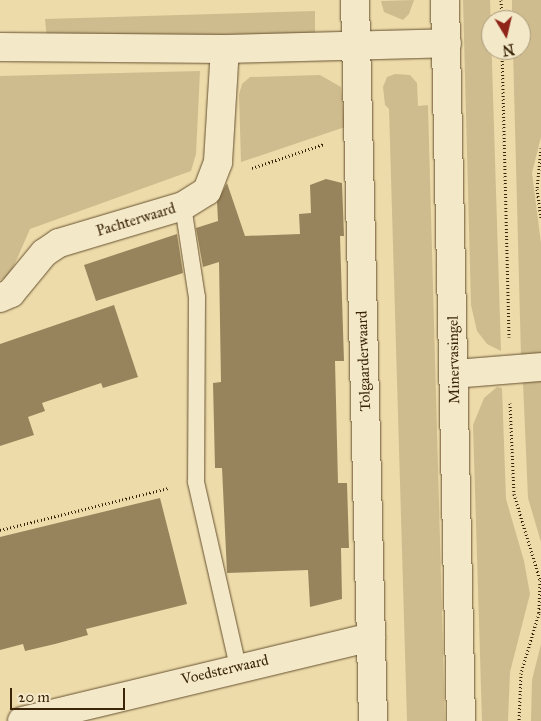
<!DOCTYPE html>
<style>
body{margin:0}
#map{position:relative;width:541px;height:721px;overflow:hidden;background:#eddbaa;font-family:"IM FELL Great Primer",serif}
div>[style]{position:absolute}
.green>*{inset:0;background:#cfbc8e}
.building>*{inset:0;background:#98845c}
.path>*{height:3px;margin-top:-1.5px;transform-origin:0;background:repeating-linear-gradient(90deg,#3b2508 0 1px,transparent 0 3.5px)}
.roads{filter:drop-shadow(0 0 1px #685230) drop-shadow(0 0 1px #685230)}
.service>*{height:16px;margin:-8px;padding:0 8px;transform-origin:8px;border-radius:8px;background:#f3e8c8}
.minor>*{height:28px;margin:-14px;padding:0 14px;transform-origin:14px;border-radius:14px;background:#f3e8c8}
.tertiary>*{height:28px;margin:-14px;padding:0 14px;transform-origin:14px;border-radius:14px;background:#f3e8c8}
span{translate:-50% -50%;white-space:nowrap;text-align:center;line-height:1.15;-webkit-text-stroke:5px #f3e8c8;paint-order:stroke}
.street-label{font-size:15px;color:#3b2508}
.north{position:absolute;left:481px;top:10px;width:50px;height:50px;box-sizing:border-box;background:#f3e8c8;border:1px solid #a99a7b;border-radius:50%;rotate:171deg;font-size:14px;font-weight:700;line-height:20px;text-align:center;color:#3b2508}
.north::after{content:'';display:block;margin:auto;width:18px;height:22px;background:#8f2418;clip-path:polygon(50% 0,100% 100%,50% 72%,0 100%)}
.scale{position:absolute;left:10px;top:688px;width:115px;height:22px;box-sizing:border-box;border:2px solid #3b2508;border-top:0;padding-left:6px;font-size:15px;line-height:18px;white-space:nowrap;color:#3b2508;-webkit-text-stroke:4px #f3e8c8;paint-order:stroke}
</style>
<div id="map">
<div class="green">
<i style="clip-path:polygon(414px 0,409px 14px,403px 20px,384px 12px,381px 1px)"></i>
<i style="clip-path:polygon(463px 0,490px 0,501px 351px,487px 344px,477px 331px,471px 305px)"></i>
<i style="clip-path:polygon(512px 0,541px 0,541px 137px,532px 173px,541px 243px,541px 355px,521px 357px,513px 50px,521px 50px,521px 20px,512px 20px)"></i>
<i style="clip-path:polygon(315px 11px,315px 33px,47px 39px,45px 19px)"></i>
<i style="clip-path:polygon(200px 71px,196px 154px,191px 171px,30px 229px,9px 277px,0 280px,0 76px)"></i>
<i style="clip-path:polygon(395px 74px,410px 75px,417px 83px,418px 106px,428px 105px,445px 721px,407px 721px,389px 109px,385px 105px,383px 87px,387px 77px)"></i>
<i style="clip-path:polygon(320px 75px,341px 87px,345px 127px,241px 162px,239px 95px,242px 84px,250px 77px)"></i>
<i style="clip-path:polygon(541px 380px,541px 542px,528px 498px,523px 382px)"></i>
<i style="clip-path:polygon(497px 387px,502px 388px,506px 499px,524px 561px,530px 594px,510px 672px,508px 721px,482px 721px,473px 425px,484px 398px)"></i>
<i style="clip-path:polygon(541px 644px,541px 721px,531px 721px,532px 680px)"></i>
</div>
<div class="building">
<i style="clip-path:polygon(326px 179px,342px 183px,344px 236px,340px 236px,344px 361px,335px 361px,338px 483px,347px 483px,349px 548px,341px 548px,342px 599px,310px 607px,308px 570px,227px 573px,222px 468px,215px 468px,213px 383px,221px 382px,219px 262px,203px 267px,196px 228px,218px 221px,217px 202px,227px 183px,245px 236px,300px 234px,299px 214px,311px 213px,310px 185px)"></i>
<i style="clip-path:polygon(177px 234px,183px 273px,96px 301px,84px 265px)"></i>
<i style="clip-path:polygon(114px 305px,138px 377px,103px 388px,101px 383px,42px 403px,45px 411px,28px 417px,34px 435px,0 446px,0 344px)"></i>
<i style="clip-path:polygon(160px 498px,187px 604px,86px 629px,88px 635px,55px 644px,25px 651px,23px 644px,0 650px,0 537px)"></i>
</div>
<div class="path">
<i style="left:501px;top:0;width:20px;rotate:87deg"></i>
<i style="left:502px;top:50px;width:287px;rotate:88.6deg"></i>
<i style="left:541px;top:148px;width:41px;rotate:95.6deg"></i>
<i style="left:537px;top:189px;width:30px;rotate:82deg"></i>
<i style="left:252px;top:168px;width:76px;rotate:-18.4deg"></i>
<i style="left:510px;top:403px;width:91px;rotate:87.5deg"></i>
<i style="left:514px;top:494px;width:90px;rotate:73.2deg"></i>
<i style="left:540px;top:580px;width:33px;rotate:92deg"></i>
<i style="left:539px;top:613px;width:63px;rotate:106.7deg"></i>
<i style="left:521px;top:673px;width:48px;rotate:92.4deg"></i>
<i style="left:0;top:530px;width:173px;rotate:-14deg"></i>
</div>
<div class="roads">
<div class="service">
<i style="left:183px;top:206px;width:92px;rotate:81.3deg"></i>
<i style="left:197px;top:297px;width:185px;rotate:90.3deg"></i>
<i style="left:196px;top:482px;width:190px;rotate:77.2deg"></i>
</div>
<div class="minor">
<i style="left:355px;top:0;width:721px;rotate:88.57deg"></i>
<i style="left:0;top:47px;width:225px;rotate:0.5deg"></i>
<i style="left:225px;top:49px;width:222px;rotate:-1.5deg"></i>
<i style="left:0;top:298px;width:12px;rotate:-24deg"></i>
<i style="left:11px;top:293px;width:52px;rotate:-50.5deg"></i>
<i style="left:44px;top:253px;width:18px;rotate:-34deg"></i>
<i style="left:59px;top:243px;width:129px;rotate:-16.6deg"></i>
<i style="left:183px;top:206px;width:28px;rotate:-32deg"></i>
<i style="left:207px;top:191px;width:31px;rotate:-69deg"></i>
<i style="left:218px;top:162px;width:113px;rotate:-86.5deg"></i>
<i style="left:454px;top:374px;width:87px;rotate:-4.6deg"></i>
<i style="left:22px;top:721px;width:359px;rotate:-13.5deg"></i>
</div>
<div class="tertiary">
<i style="left:445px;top:0;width:721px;rotate:88.73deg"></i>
</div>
</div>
<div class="street-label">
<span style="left:136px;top:220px;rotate:-17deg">Pachterwaard</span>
<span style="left:454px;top:360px;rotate:-91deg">Minervasingel</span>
<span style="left:364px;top:361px;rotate:-92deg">Tolgaarderwaard</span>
<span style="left:225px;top:670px;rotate:-13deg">Voedsterwaard</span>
</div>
<div class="north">N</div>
<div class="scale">20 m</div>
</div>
